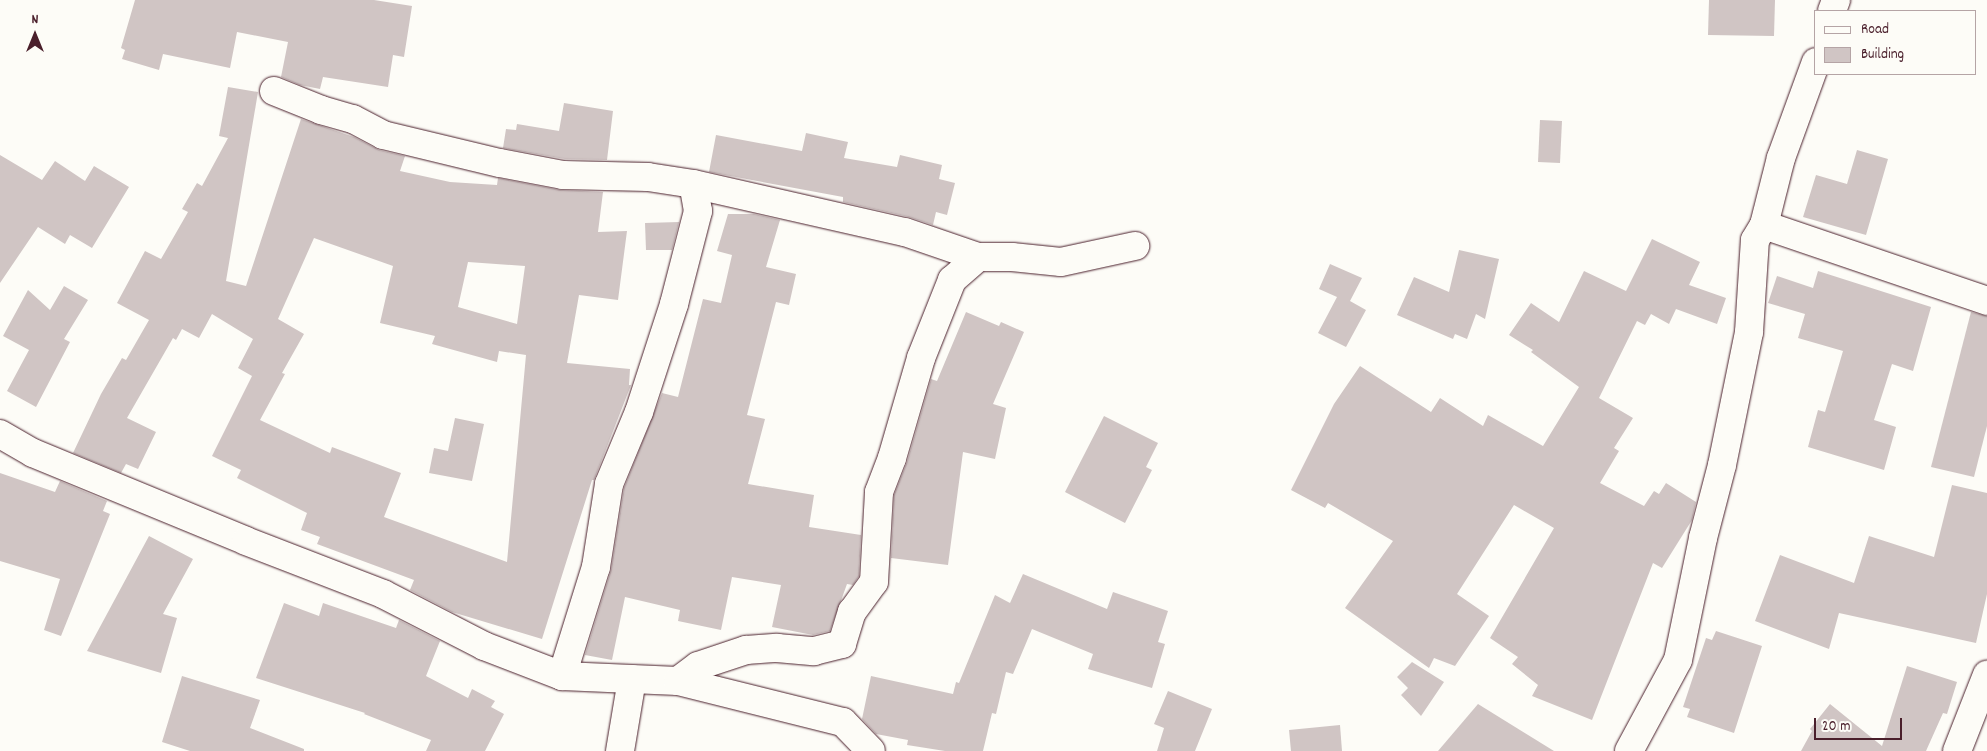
<!DOCTYPE html>
<style>
body{margin:0}
#map{position:relative;width:1987px;height:751px;overflow:hidden;background:#fdfcf7;font-family:Dekko,sans-serif}
div>[style]{position:absolute}
.building>*{inset:0;background:#d0c5c4}
.roads{filter:drop-shadow(0 0 1px #4a1f2b) drop-shadow(0 0 1px #4a1f2b)}
.minor>*{height:28px;margin:-14px;padding:0 14px;transform-origin:14px;border-radius:14px;background:#fdfcf7}
span{translate:-50% -50%;white-space:nowrap;text-align:center;line-height:1.15;-webkit-text-stroke:4.5px #fdfcf7;paint-order:stroke}
.legend{position:absolute;left:1814px;top:10px;width:162px;height:65px;box-sizing:border-box;background:#fdfcf7;border:1px solid #b5a4a5;margin:0;padding:6px 9px;list-style:none;font-size:15px;color:#4a1f2b}
.legend li{display:flex;align-items:center;gap:10px;height:25px}
.legend b{width:25px;border:1px solid #b5a4a5}
.north{position:absolute;left:10px;top:10px;width:50px;height:50px;-webkit-text-stroke:4px #fdfcf7;paint-order:stroke;rotate:0deg;font-size:14px;font-weight:700;line-height:20px;text-align:center;color:#4a1f2b}
.north::after{content:'';display:block;margin:auto;width:18px;height:22px;background:#4a1f2b;clip-path:polygon(50% 0,100% 100%,50% 72%,0 100%)}
.scale{position:absolute;left:1814px;top:718px;width:88px;height:22px;box-sizing:border-box;border:2px solid #4a1f2b;border-top:0;padding-left:6px;font-size:15px;line-height:18px;white-space:nowrap;color:#4a1f2b;-webkit-text-stroke:4px #fdfcf7;paint-order:stroke}
</style>
<div id="map">
<div class="building">
<i style="clip-path:polygon(135px 0,374px 0,412px 6px,404px 57px,393px 55px,388px 87px,323px 77px,320px 89px,300px 85px,281px 77px,288px 42px,237px 32px,230px 68px,163px 54px,159px 70px,122px 59px,125px 50px,121px 48px)"></i>
<i style="clip-path:polygon(1709px 0,1775px 0,1774px 36px,1708px 35px)"></i>
<i style="clip-path:polygon(evenodd,228px 87px,258px 92px,226px 281px,246px 286px,301px 119px,354px 137px,379px 150px,405px 156px,400px 171px,450px 182px,497px 185px,498px 178px,560px 190px,603px 192px,598px 232px,627px 231px,618px 300px,579px 295px,567px 363px,630px 369px,629px 385px,631px 385px,594px 480px,592px 480px,542px 639px,452px 612px,410px 590px,414px 580px,317px 544px,320px 537px,301px 530px,307px 513px,237px 478px,241px 470px,212px 456px,252px 376px,238px 368px,253px 339px,212px 314px,199px 338px,182px 329px,176px 340px,173px 338px,127px 418px,156px 432px,138px 469px,126px 464px,121px 473px,73px 453px,101px 394px,122px 358px,126px 360px,149px 320px,117px 303px,145px 251px,161px 259px,188px 212px,182px 209px,197px 183px,202px 186px,228px 138px,219px 136px,228px 87px,314px 238px,393px 266px,380px 323px,435px 336px,432px 344px,497px 362px,499px 351px,526px 355px,507px 562px,384px 517px,401px 473px,332px 447px,330px 453px,260px 420px,285px 374px,282px 373px,304px 334px,278px 319px,314px 238px,228px 87px,468px 262px,525px 266px,517px 324px,458px 307px,468px 262px)"></i>
<i style="clip-path:polygon(564px 103px,613px 111px,607px 160px,565px 159px,503px 148px,506px 129px,516px 130px,517px 124px,559px 131px)"></i>
<i style="clip-path:polygon(1540px 120px,1562px 121px,1560px 163px,1538px 162px)"></i>
<i style="clip-path:polygon(806px 133px,848px 142px,844px 158px,897px 167px,900px 155px,942px 165px,939px 179px,955px 183px,947px 215px,936px 212px,933px 225px,909px 217px,843px 202px,843px 197px,709px 172px,716px 135px,802px 151px)"></i>
<i style="clip-path:polygon(1857px 150px,1888px 159px,1866px 235px,1803px 217px,1816px 175px,1847px 184px)"></i>
<i style="clip-path:polygon(0 155px,42px 180px,55px 161px,85px 181px,94px 166px,129px 187px,92px 248px,70px 235px,65px 244px,38px 227px,0 283px)"></i>
<i style="clip-path:polygon(728px 214px,754px 214px,780px 220px,766px 267px,796px 274px,789px 305px,776px 302px,747px 415px,765px 419px,748px 484px,814px 495px,809px 527px,861px 535px,859px 576px,853px 585px,847px 584px,830px 631px,813px 635px,772px 627px,781px 585px,732px 577px,721px 630px,678px 621px,680px 610px,625px 597px,612px 660px,585px 655px,611px 570px,624px 488px,662px 393px,678px 397px,703px 299px,721px 303px,732px 255px,717px 251px)"></i>
<i style="clip-path:polygon(679px 222px,672px 250px,646px 250px,645px 223px)"></i>
<i style="clip-path:polygon(1652px 239px,1700px 262px,1689px 285px,1726px 298px,1717px 324px,1676px 309px,1669px 324px,1651px 314px,1645px 325px,1637px 321px,1599px 398px,1633px 418px,1614px 448px,1619px 451px,1600px 483px,1644px 506px,1654px 491px,1659px 494px,1666px 483px,1696px 502px,1692px 520px,1662px 568px,1653px 563px,1592px 720px,1532px 696px,1538px 685px,1512px 664px,1518px 657px,1490px 638px,1554px 528px,1514px 505px,1457px 594px,1489px 616px,1455px 666px,1434px 658px,1429px 668px,1345px 608px,1393px 541px,1328px 503px,1325px 508px,1291px 490px,1334px 404px,1360px 366px,1431px 412px,1440px 398px,1483px 426px,1488px 415px,1543px 446px,1579px 387px,1531px 352px,1533px 350px,1509px 335px,1531px 303px,1559px 322px,1584px 271px,1626px 291px)"></i>
<i style="clip-path:polygon(1459px 250px,1499px 259px,1485px 319px,1476px 314px,1467px 339px,1455px 334px,1453px 339px,1397px 315px,1414px 277px,1449px 292px)"></i>
<i style="clip-path:polygon(1330px 264px,1362px 278px,1350px 301px,1366px 310px,1346px 347px,1318px 333px,1337px 297px,1319px 289px)"></i>
<i style="clip-path:polygon(1818px 271px,1931px 307px,1913px 371px,1892px 364px,1874px 420px,1896px 427px,1884px 470px,1808px 447px,1818px 410px,1825px 412px,1843px 351px,1798px 338px,1805px 314px,1768px 303px,1777px 276px,1813px 288px)"></i>
<i style="clip-path:polygon(64px 286px,88px 300px,64px 339px,70px 342px,36px 407px,7px 391px,29px 350px,3px 336px,28px 290px,50px 310px)"></i>
<i style="clip-path:polygon(966px 312px,999px 326px,1001px 322px,1024px 332px,993px 404px,1006px 408px,995px 459px,963px 452px,948px 565px,891px 558px,894px 495px,907px 462px,931px 379px,937px 381px)"></i>
<i style="clip-path:polygon(1971px 312px,1987px 316px,1987px 426px,1974px 477px,1931px 467px)"></i>
<i style="clip-path:polygon(1104px 416px,1158px 443px,1146px 467px,1152px 470px,1125px 523px,1065px 492px)"></i>
<i style="clip-path:polygon(455px 418px,484px 424px,472px 481px,429px 473px,434px 448px,448px 451px)"></i>
<i style="clip-path:polygon(0 473px,55px 492px,60px 481px,107px 501px,103px 511px,110px 514px,61px 636px,44px 630px,60px 579px,0 561px)"></i>
<i style="clip-path:polygon(1952px 485px,1987px 493px,1987px 594px,1976px 643px,1839px 613px,1829px 649px,1755px 621px,1780px 555px,1854px 583px,1869px 536px,1934px 557px)"></i>
<i style="clip-path:polygon(149px 536px,193px 559px,163px 614px,177px 618px,161px 673px,87px 651px)"></i>
<i style="clip-path:polygon(1023px 574px,1107px 609px,1113px 592px,1168px 611px,1158px 642px,1165px 644px,1152px 688px,1088px 669px,1093px 654px,1032px 629px,1013px 674px,1006px 672px,996px 714px,992px 713px,983px 751px,945px 751px,907px 745px,908px 740px,876px 734px,862px 719px,871px 676px,953px 694px,956px 682px,959px 683px,995px 595px,1010px 603px)"></i>
<i style="clip-path:polygon(284px 603px,319px 616px,323px 603px,396px 628px,399px 620px,440px 641px,426px 676px,468px 698px,472px 689px,495px 701px,491px 707px,504px 714px,485px 751px,426px 751px,431px 740px,364px 714px,365px 713px,256px 678px)"></i>
<i style="clip-path:polygon(1716px 631px,1762px 646px,1734px 733px,1687px 717px,1690px 709px,1683px 707px,1706px 638px,1712px 640px)"></i>
<i style="clip-path:polygon(1412px 662px,1444px 682px,1421px 716px,1401px 695px,1408px 688px,1397px 677px)"></i>
<i style="clip-path:polygon(1907px 666px,1957px 682px,1947px 714px,1943px 713px,1926px 751px,1801px 751px,1812px 731px,1810px 729px,1830px 704px,1882px 746px)"></i>
<i style="clip-path:polygon(182px 676px,260px 700px,250px 728px,304px 749px,304px 751px,190px 751px,162px 742px)"></i>
<i style="clip-path:polygon(1168px 691px,1212px 709px,1195px 751px,1157px 751px,1164px 728px,1154px 724px)"></i>
<i style="clip-path:polygon(1478px 704px,1554px 751px,1438px 751px)"></i>
<i style="clip-path:polygon(1340px 725px,1342px 751px,1291px 751px,1289px 730px)"></i>
</div>
<div class="roads">
<div class="minor">
<i style="left:1832px;top:11px;width:12px;rotate:-70deg"></i>
<i style="left:274px;top:91px;width:51px;rotate:22deg"></i>
<i style="left:321px;top:110px;width:33px;rotate:16deg"></i>
<i style="left:353px;top:119px;width:34px;rotate:28deg"></i>
<i style="left:383px;top:135px;width:120px;rotate:13.5deg"></i>
<i style="left:500px;top:163px;width:64px;rotate:10.8deg"></i>
<i style="left:563px;top:175px;width:85px;rotate:1.3deg"></i>
<i style="left:648px;top:177px;width:46px;rotate:8.8deg"></i>
<i style="left:693px;top:184px;width:217px;rotate:12.8deg"></i>
<i style="left:905px;top:232px;width:77px;rotate:18.9deg"></i>
<i style="left:1764px;top:225px;width:236px;rotate:18.8deg"></i>
<i style="left:0;top:434px;width:38px;rotate:30deg"></i>
<i style="left:33px;top:453px;width:230px;rotate:22.4deg"></i>
<i style="left:246px;top:541px;width:147px;rotate:21.1deg"></i>
<i style="left:383px;top:594px;width:114px;rotate:27.2deg"></i>
<i style="left:484px;top:646px;width:84px;rotate:21deg"></i>
<i style="left:562px;top:676px;width:116px;rotate:2.5deg"></i>
<i style="left:678px;top:681px;width:170px;rotate:14deg"></i>
<i style="left:843px;top:722px;width:40px;rotate:46deg"></i>
<i style="left:562px;top:676px;width:114px;rotate:-72.7deg"></i>
<i style="left:596px;top:567px;width:84px;rotate:-81.1deg"></i>
<i style="left:609px;top:484px;width:78px;rotate:-67.4deg"></i>
<i style="left:639px;top:412px;width:114px;rotate:-72deg"></i>
<i style="left:674px;top:304px;width:96px;rotate:-75.5deg"></i>
<i style="left:698px;top:211px;width:27px;rotate:-100deg"></i>
<i style="left:678px;top:681px;width:25px;rotate:-37deg"></i>
<i style="left:698px;top:666px;width:51px;rotate:-18.4deg"></i>
<i style="left:746px;top:650px;width:31px;rotate:-4deg"></i>
<i style="left:777px;top:648px;width:37px;rotate:5deg"></i>
<i style="left:814px;top:651px;width:29px;rotate:-14deg"></i>
<i style="left:842px;top:644px;width:34px;rotate:-73deg"></i>
<i style="left:852px;top:612px;width:37px;rotate:-54deg"></i>
<i style="left:874px;top:582px;width:90px;rotate:-86.8deg"></i>
<i style="left:879px;top:492px;width:36px;rotate:-69deg"></i>
<i style="left:892px;top:458px;width:104px;rotate:-73.8deg"></i>
<i style="left:921px;top:358px;width:84px;rotate:-68.3deg"></i>
<i style="left:952px;top:280px;width:35px;rotate:-41deg"></i>
<i style="left:978px;top:257px;width:34px"></i>
<i style="left:1012px;top:257px;width:49px;rotate:5.8deg"></i>
<i style="left:1061px;top:262px;width:76px;rotate:-12.2deg"></i>
<i style="left:620px;top:751px;width:73px;rotate:-80.5deg"></i>
<i style="left:1629px;top:751px;width:103px;rotate:-61.7deg"></i>
<i style="left:1678px;top:660px;width:125px;rotate:-78.4deg"></i>
<i style="left:1703px;top:538px;width:75px;rotate:-75.4deg"></i>
<i style="left:1722px;top:465px;width:136px;rotate:-78.5deg"></i>
<i style="left:1749px;top:332px;width:92px;rotate:-86.3deg"></i>
<i style="left:1755px;top:240px;width:17px;rotate:-59deg"></i>
<i style="left:1764px;top:225px;width:69px;rotate:-75.8deg"></i>
<i style="left:1781px;top:158px;width:102px;rotate:-70deg"></i>
<i style="left:1957px;top:751px;width:82px;rotate:-68.5deg"></i>
</div>
</div>
<ul class="legend">
<li><b style="height:6px;background:#fdfcf7"></b>Road</li>
<li><b style="height:14px;background:#d0c5c4"></b>Building</li>
</ul>
<div class="north">N</div>
<div class="scale">20 m</div>
</div>
